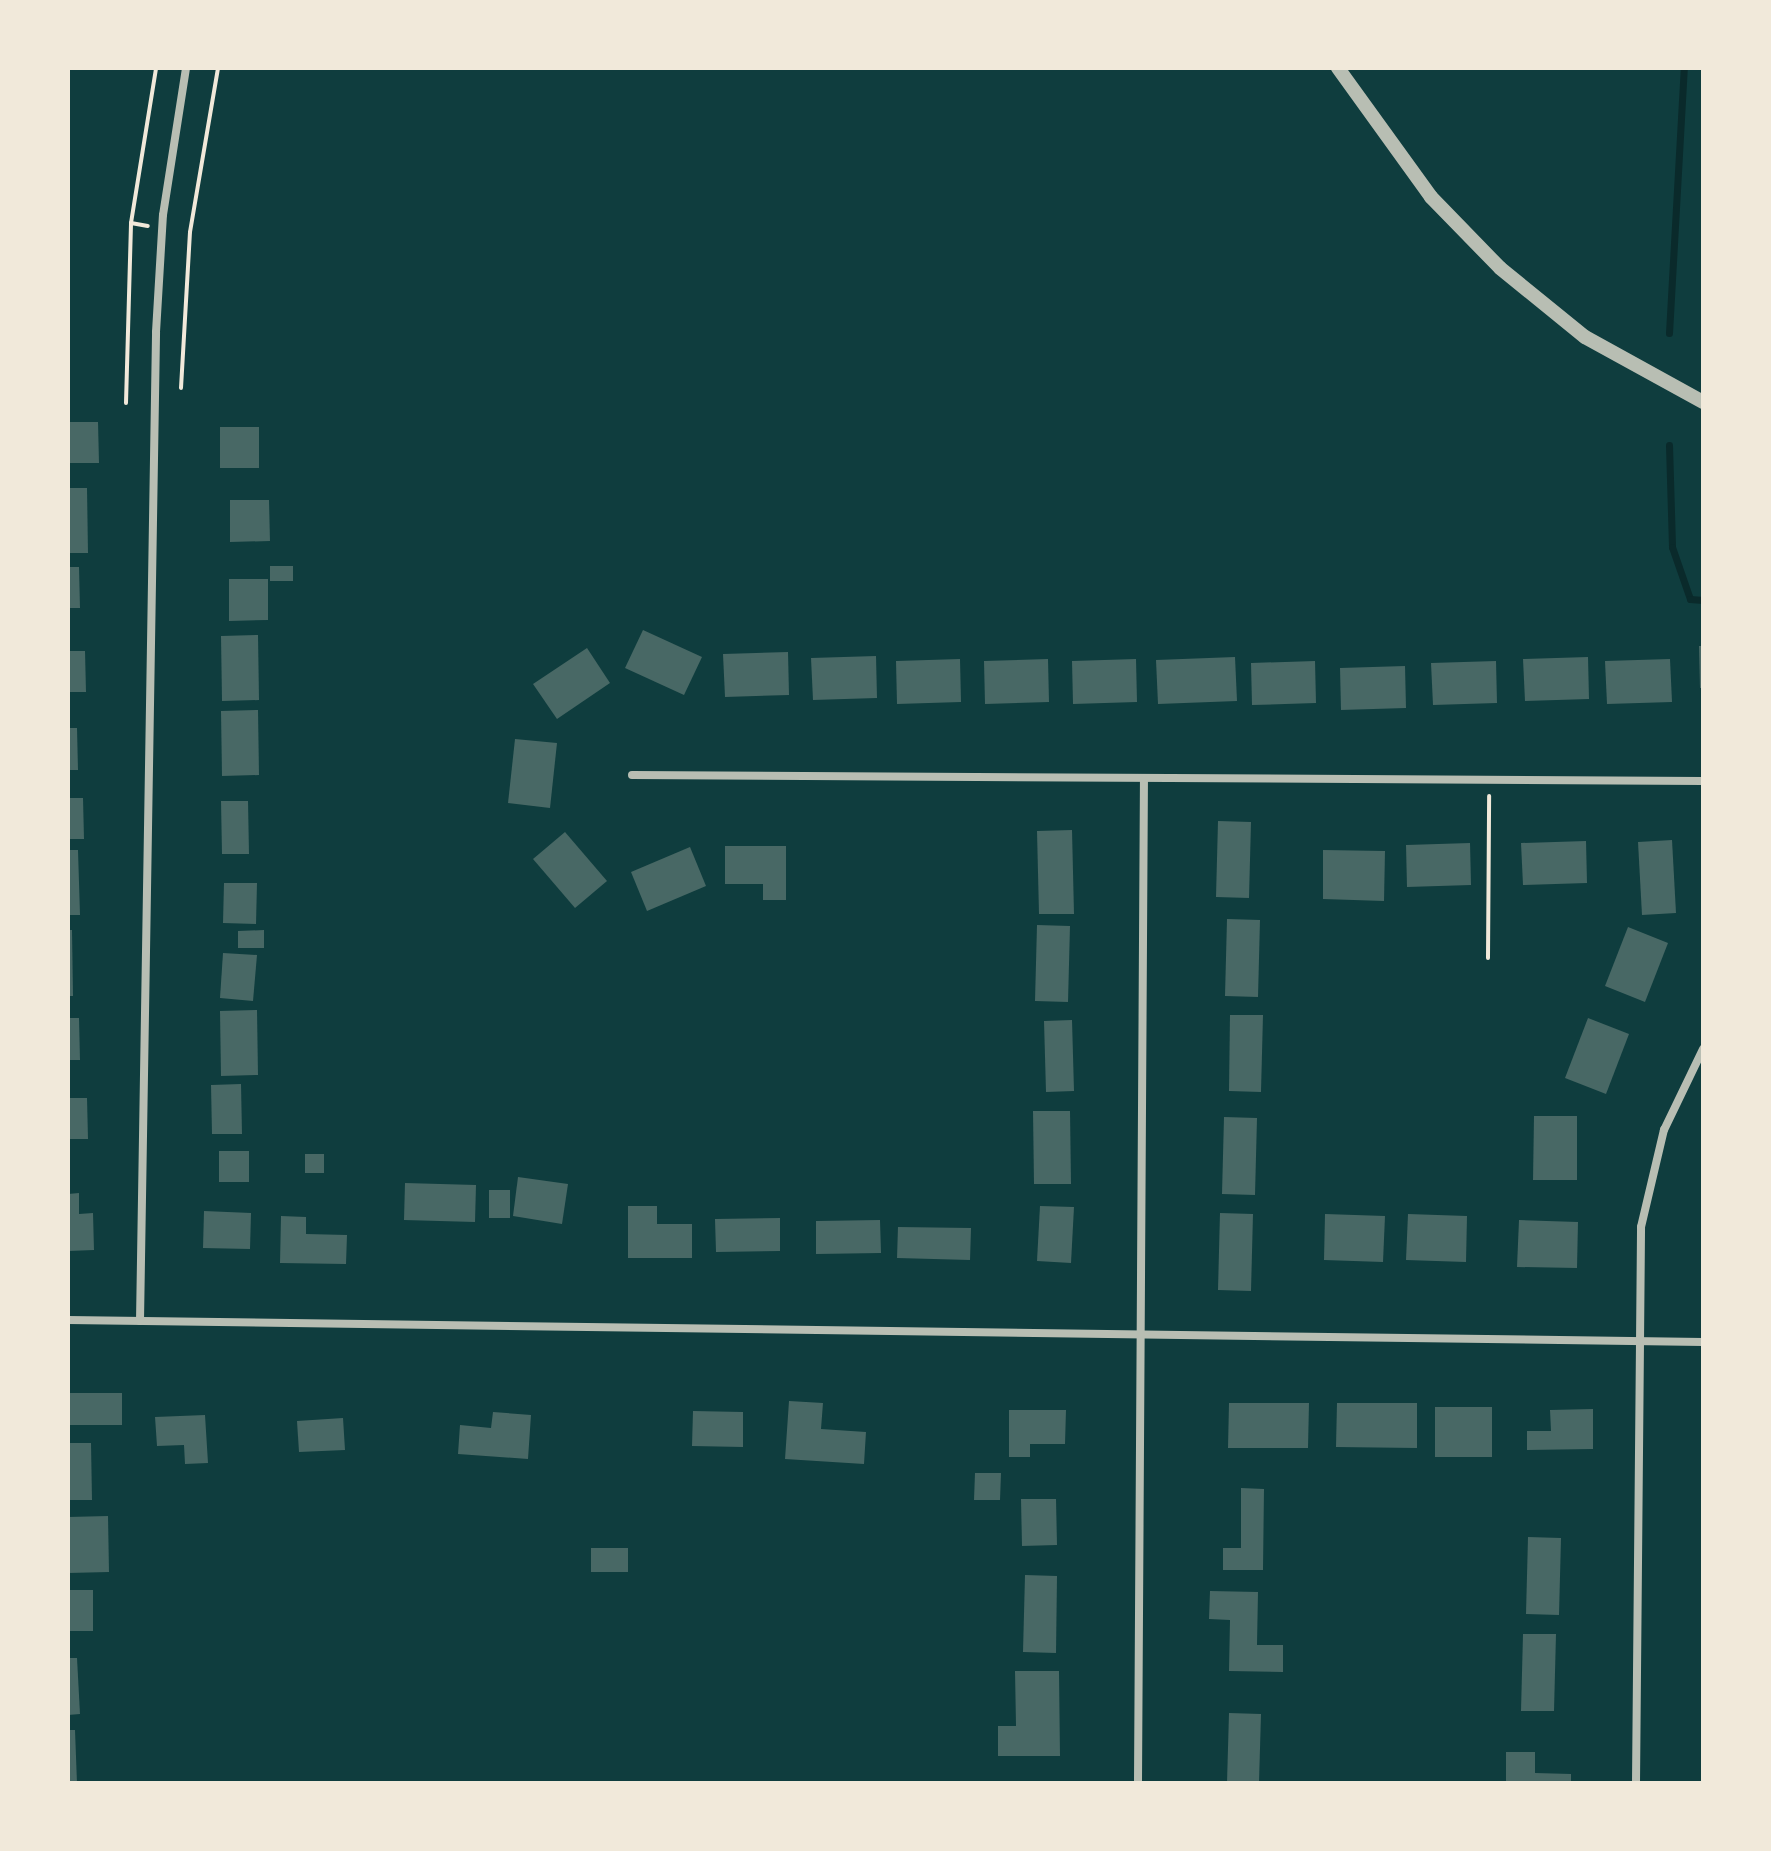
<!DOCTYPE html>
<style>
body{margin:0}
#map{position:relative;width:1771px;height:1851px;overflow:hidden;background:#0f3d3e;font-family:"Archivo Narrow",sans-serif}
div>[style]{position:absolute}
.stream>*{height:7px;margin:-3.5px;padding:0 3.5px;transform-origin:3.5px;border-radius:3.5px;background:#0a2a2b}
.building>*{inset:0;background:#486865}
.path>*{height:4px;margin:-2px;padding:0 2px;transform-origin:2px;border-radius:2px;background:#f1e9da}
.minor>*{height:8px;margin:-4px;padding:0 4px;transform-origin:4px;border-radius:4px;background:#b8beb3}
.tertiary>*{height:14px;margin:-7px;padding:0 7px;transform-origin:7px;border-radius:7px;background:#b8beb3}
span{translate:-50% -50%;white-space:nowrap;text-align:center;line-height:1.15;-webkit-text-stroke:6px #f1e9da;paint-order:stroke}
.frame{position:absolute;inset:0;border:70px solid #f1e9da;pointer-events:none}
</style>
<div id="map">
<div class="stream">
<i style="left:1669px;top:333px;width:265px;rotate:-86.8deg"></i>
<i style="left:1669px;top:445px;width:102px;rotate:88.3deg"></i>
<i style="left:1672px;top:547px;width:55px;rotate:70.9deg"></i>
<i style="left:1690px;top:599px;width:13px;rotate:4deg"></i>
</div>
<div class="building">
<i style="clip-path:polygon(68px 422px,98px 422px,99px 463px,68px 463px)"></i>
<i style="clip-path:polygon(220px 427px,259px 427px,259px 468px,220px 468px)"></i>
<i style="clip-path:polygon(68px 488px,87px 488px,88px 553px,68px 553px)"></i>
<i style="clip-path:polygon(230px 500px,269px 500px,270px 541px,230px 542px)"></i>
<i style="clip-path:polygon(270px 566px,293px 566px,293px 581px,270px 581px)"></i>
<i style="clip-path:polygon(68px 567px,79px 567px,80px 608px,68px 608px)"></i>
<i style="clip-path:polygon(229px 579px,268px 579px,268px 620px,229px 621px)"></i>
<i style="clip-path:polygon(643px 630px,702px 657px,684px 695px,625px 668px)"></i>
<i style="clip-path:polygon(258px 635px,259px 700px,222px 701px,221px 636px)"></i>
<i style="clip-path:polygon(1699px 646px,1703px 646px,1703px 688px,1700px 688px)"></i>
<i style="clip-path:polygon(587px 648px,610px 683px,557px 719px,533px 684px)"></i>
<i style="clip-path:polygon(68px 651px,85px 651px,86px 692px,68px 692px)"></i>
<i style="clip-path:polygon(788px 652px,789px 695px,725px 697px,723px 654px)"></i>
<i style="clip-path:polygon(876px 656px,877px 698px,813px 700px,811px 658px)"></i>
<i style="clip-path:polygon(1235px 657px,1237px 701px,1158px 704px,1156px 660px)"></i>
<i style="clip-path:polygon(1588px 657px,1589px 699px,1525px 701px,1523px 659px)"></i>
<i style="clip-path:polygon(960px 659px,961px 702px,897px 704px,896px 661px)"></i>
<i style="clip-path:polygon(1048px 659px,1049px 702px,985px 704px,984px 661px)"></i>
<i style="clip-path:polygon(1136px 659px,1137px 702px,1073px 704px,1072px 661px)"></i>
<i style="clip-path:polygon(1670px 659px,1672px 702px,1607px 704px,1605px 661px)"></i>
<i style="clip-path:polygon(1315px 661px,1316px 703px,1252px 705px,1251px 663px)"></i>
<i style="clip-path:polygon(1496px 661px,1497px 703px,1433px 705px,1431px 663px)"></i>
<i style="clip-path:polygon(1405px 666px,1406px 708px,1341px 710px,1340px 668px)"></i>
<i style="clip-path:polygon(258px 710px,259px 775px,222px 776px,221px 711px)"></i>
<i style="clip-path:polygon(68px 728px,77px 728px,78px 770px,68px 770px)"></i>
<i style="clip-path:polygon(515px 739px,557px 743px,550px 808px,508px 803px)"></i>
<i style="clip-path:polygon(68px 798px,83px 798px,84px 839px,68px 839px)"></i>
<i style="clip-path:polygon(221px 801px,248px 801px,249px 854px,222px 854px)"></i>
<i style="clip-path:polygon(1218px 821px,1251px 822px,1249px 898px,1216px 897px)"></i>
<i style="clip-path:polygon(1072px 830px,1074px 914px,1039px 914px,1037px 831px)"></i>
<i style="clip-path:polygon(565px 832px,607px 881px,575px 908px,533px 859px)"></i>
<i style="clip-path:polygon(1672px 840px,1676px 913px,1642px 915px,1638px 842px)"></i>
<i style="clip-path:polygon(1586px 841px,1587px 883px,1523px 885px,1521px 843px)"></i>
<i style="clip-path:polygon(1470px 843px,1471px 885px,1407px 887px,1406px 845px)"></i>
<i style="clip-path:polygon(725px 846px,786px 846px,786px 900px,763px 900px,763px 884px,725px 884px)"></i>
<i style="clip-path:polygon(690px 847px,706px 886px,647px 911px,631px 872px)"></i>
<i style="clip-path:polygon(68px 850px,78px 850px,80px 915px,68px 915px)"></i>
<i style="clip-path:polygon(1323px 850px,1385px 851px,1384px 901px,1323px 899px)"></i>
<i style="clip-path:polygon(224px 883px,257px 883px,256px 924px,223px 923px)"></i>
<i style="clip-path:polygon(1227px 919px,1260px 920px,1258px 997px,1225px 996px)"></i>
<i style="clip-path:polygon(1037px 925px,1070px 926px,1068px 1002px,1035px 1001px)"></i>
<i style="clip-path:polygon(1628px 927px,1668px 943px,1645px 1002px,1605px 986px)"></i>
<i style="clip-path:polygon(68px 930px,72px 930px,73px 996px,68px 996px)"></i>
<i style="clip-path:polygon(264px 930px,264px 948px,238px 948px,238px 931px)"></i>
<i style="clip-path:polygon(223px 953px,257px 955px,253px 1001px,220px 998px)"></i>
<i style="clip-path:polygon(257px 1010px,258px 1075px,221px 1076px,220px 1011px)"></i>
<i style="clip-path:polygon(1230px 1015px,1263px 1015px,1261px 1092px,1229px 1091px)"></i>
<i style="clip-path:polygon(68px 1018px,79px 1018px,80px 1060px,68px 1060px)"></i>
<i style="clip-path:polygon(1588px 1018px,1629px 1034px,1606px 1094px,1565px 1078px)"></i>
<i style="clip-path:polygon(1072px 1020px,1074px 1091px,1046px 1092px,1044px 1021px)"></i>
<i style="clip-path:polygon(241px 1084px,242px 1134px,212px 1134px,211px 1085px)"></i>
<i style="clip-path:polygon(68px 1098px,87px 1098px,88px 1139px,68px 1139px)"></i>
<i style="clip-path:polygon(1033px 1111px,1070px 1111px,1071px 1184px,1034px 1184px)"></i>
<i style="clip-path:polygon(1534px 1116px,1577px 1116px,1577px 1180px,1533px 1180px)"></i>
<i style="clip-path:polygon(1224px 1117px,1257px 1118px,1255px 1195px,1222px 1194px)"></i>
<i style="clip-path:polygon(219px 1151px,249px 1151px,249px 1182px,219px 1182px)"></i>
<i style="clip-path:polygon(305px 1154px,324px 1154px,324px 1173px,305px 1173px)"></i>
<i style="clip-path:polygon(518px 1177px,568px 1184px,562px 1224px,513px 1216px)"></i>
<i style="clip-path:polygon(405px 1183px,476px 1185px,475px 1222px,404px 1220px)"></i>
<i style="clip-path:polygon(489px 1190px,510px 1190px,510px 1218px,489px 1218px)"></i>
<i style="clip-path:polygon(79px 1193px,79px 1214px,93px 1213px,94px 1250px,68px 1251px,68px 1194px)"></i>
<i style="clip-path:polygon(628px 1206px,657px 1206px,657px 1224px,692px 1224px,692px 1258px,628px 1258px)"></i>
<i style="clip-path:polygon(1040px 1206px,1074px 1207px,1071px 1263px,1037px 1261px)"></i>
<i style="clip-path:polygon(204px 1211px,251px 1213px,250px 1249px,203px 1248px)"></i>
<i style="clip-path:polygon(1220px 1213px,1253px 1214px,1251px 1291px,1218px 1290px)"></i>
<i style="clip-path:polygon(1325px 1214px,1385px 1216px,1383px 1262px,1324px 1260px)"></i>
<i style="clip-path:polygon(1408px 1214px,1467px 1216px,1466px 1262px,1406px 1260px)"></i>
<i style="clip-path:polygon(281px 1216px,306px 1217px,306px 1234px,347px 1235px,346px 1264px,280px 1263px)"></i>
<i style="clip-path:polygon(780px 1218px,780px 1251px,716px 1252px,715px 1219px)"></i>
<i style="clip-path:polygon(880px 1220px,881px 1253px,816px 1254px,816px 1221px)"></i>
<i style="clip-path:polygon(1519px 1220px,1578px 1222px,1577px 1268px,1517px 1267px)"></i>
<i style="clip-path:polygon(898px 1227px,971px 1228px,970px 1260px,897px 1258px)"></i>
<i style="clip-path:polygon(68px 1393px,122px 1393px,122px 1425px,68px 1425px)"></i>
<i style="clip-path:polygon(789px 1401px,823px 1403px,821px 1429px,866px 1432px,864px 1464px,785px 1459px)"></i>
<i style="clip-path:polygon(1229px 1403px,1309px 1403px,1308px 1448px,1228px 1448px)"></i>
<i style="clip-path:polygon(1337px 1403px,1417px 1403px,1417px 1448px,1336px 1447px)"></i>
<i style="clip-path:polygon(1435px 1407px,1492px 1407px,1492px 1457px,1435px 1457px)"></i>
<i style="clip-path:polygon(1593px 1409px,1593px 1449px,1527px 1450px,1527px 1431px,1551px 1431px,1550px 1410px)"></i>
<i style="clip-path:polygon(1009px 1410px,1066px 1410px,1065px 1444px,1030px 1444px,1030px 1457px,1009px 1457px)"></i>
<i style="clip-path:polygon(693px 1411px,743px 1412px,743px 1447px,692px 1446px)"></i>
<i style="clip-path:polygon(493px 1412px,531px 1415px,528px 1459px,458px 1454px,460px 1425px,491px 1428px)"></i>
<i style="clip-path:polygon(205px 1415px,208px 1463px,185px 1464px,184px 1445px,157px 1446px,155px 1417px)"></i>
<i style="clip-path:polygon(343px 1418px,345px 1450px,299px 1452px,297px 1421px)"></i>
<i style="clip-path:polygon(68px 1443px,91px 1443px,92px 1500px,68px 1500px)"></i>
<i style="clip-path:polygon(975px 1473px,1001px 1473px,1000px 1500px,974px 1500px)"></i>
<i style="clip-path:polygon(1241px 1488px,1264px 1489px,1263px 1570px,1223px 1570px,1223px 1548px,1241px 1548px)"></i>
<i style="clip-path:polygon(1021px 1499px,1056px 1499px,1057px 1545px,1022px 1546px)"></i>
<i style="clip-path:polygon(108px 1516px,109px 1572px,68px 1573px,68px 1517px)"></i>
<i style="clip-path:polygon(1528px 1537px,1561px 1538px,1559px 1615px,1526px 1614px)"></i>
<i style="clip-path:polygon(591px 1548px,628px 1548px,628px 1572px,591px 1572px)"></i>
<i style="clip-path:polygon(1025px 1575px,1057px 1576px,1056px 1653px,1023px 1652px)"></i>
<i style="clip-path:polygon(68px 1590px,93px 1590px,93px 1631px,68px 1631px)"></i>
<i style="clip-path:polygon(1210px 1591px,1258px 1592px,1257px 1645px,1283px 1645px,1283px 1672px,1229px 1671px,1230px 1620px,1209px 1619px)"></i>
<i style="clip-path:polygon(1523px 1634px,1556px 1634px,1554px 1711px,1521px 1711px)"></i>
<i style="clip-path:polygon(68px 1658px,77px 1658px,80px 1714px,68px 1715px)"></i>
<i style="clip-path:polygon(1015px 1671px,1059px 1671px,1060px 1756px,998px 1756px,998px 1726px,1016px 1726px)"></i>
<i style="clip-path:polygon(1229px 1713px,1261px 1714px,1259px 1783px,1227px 1783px)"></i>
<i style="clip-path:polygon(68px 1730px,75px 1730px,77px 1783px,68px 1783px)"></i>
<i style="clip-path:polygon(1506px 1752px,1535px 1752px,1535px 1773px,1571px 1774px,1571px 1783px,1506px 1783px)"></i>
</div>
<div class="path">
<i style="left:131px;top:223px;width:17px;rotate:10deg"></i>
<i style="left:181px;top:388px;width:156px;rotate:-86.7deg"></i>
<i style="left:190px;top:232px;width:166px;rotate:-80.3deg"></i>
<i style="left:126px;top:403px;width:180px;rotate:-88.4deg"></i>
<i style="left:131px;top:223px;width:157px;rotate:-80.8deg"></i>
<i style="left:1488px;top:958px;width:162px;rotate:-89.6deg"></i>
</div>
<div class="minor">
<i style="left:632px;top:775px;width:1071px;rotate:0.32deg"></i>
<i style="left:68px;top:1320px;width:1635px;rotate:0.77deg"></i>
<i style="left:140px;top:1321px;width:989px;rotate:-89.07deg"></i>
<i style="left:156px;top:332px;width:117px;rotate:-86.6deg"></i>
<i style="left:163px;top:215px;width:149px;rotate:-81.1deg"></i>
<i style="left:1138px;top:1783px;width:1003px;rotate:-89.66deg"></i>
<i style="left:1636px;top:1783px;width:556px;rotate:-89.48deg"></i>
<i style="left:1641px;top:1227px;width:100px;rotate:-76.7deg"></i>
<i style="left:1664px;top:1130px;width:90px;rotate:-64.3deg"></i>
</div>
<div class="tertiary">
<i style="left:1338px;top:68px;width:159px;rotate:54.2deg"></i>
<i style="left:1431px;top:197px;width:99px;rotate:45.8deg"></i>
<i style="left:1500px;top:268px;width:109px;rotate:39.1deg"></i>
<i style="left:1585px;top:337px;width:135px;rotate:28.8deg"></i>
</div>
<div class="frame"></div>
</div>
